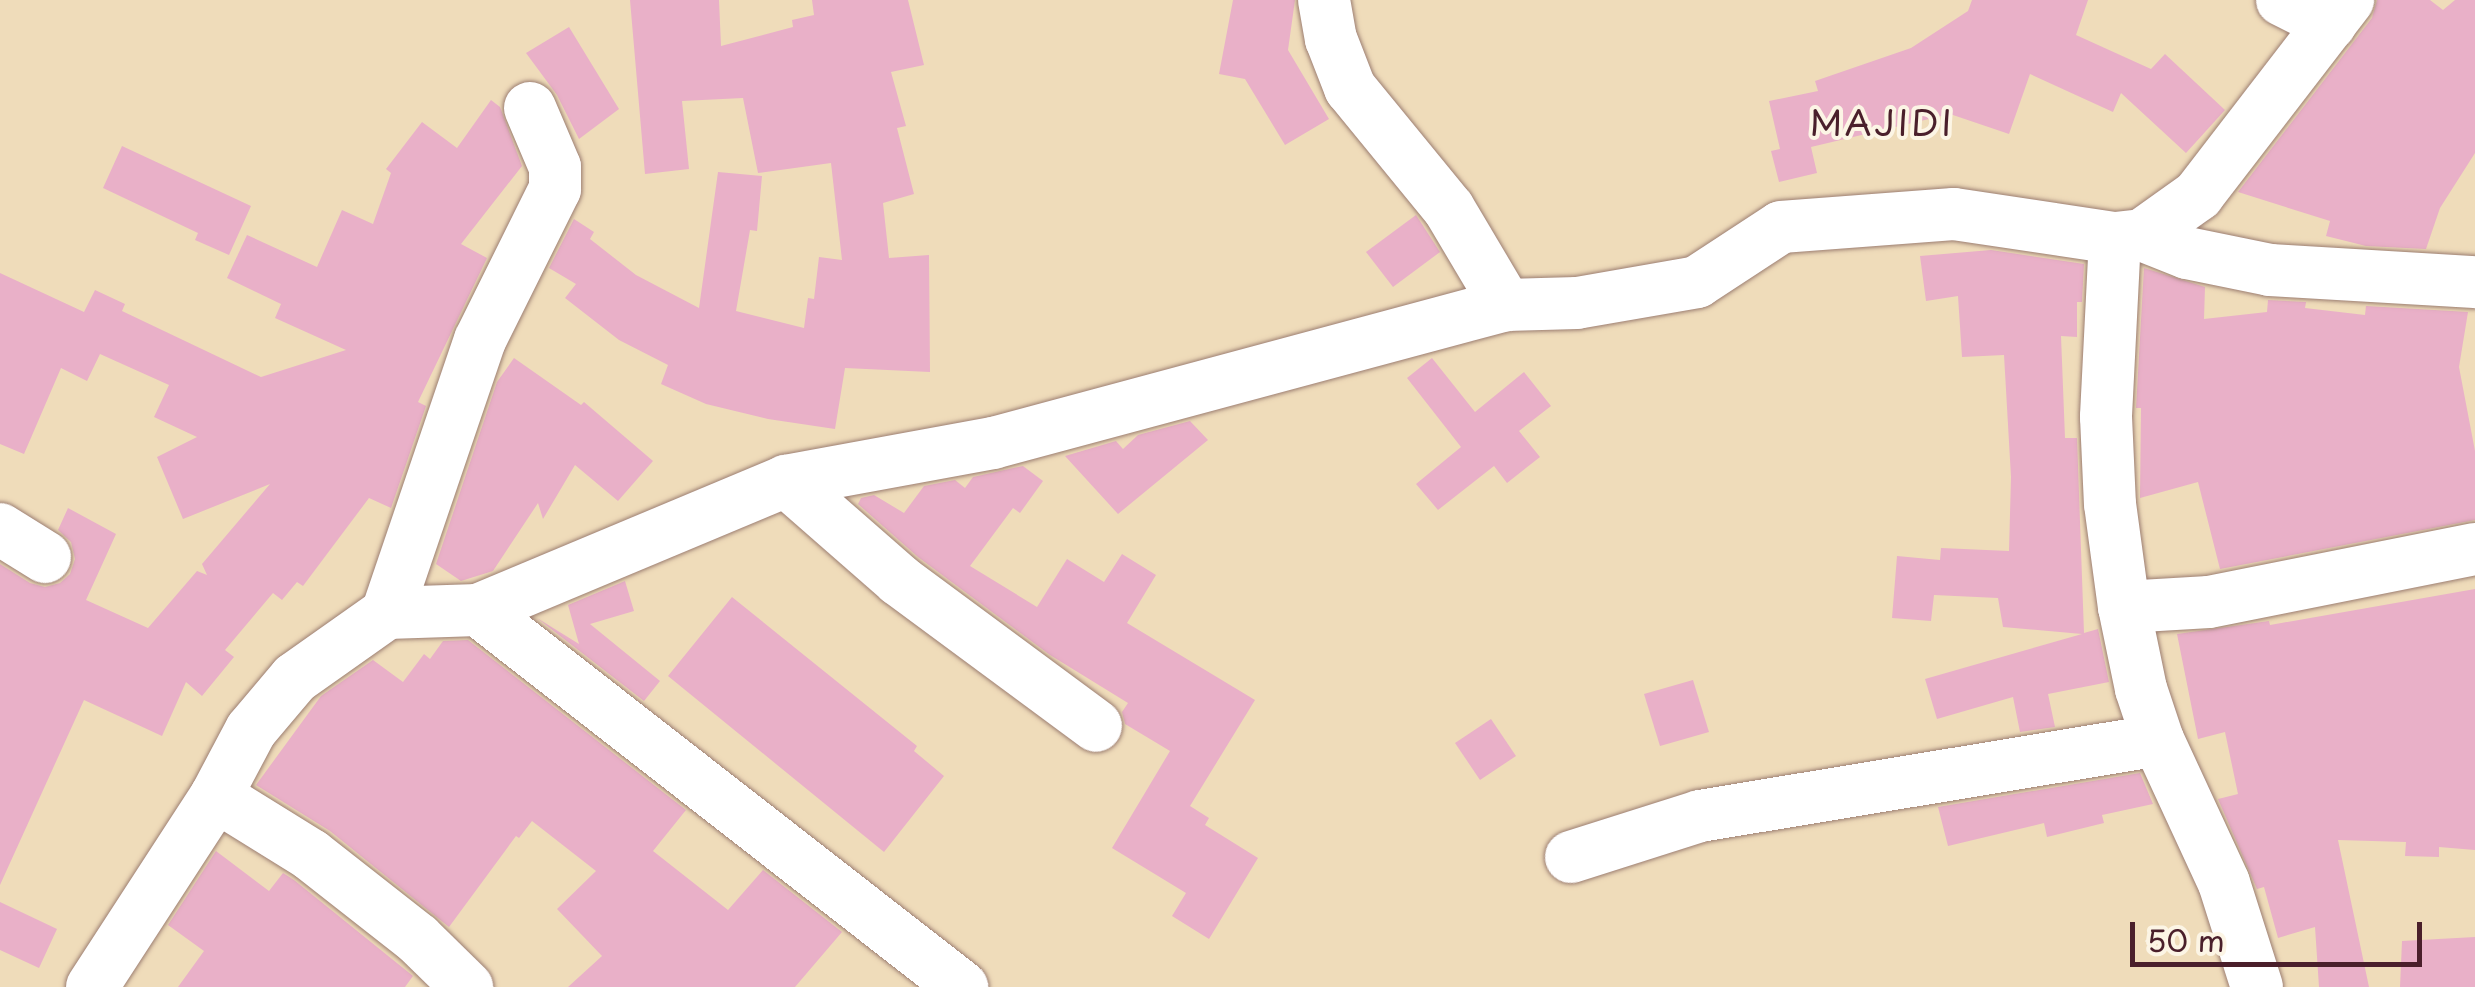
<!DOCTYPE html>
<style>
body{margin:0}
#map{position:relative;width:2475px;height:987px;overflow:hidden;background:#efdcba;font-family:"Playpen Sans",sans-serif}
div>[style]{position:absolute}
.building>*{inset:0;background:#e9b0c8}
.roads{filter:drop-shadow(0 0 2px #9c7e72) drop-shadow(0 0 2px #9c7e72)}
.minor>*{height:52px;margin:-26px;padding:0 26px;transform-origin:26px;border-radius:26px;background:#fff}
span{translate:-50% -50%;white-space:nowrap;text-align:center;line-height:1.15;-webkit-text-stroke:8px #fcf5e5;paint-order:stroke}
.quarter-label{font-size:35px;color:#4a1f2b;letter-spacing:2.5px}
.scale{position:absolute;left:2130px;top:922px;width:292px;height:45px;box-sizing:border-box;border:5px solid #4a1f2b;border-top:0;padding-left:12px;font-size:30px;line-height:35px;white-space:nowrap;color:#4a1f2b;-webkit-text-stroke:8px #fcf5e5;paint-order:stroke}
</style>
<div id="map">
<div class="building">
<i style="clip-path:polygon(630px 0,719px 0,721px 46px,793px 27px,792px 20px,814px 15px,812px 0,908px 0,924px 65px,891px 72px,906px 126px,897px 128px,914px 194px,883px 203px,889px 258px,929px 255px,930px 372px,845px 368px,835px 429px,768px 419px,706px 404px,661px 384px,668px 365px,619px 340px,565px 298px,576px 284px,549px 268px,574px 219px,594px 232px,590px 239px,636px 275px,699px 308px,718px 172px,762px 176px,757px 231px,750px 230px,736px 311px,804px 328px,808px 298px,814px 299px,819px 257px,842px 260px,831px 163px,758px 173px,743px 98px,682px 101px,689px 169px,645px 174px)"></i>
<i style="clip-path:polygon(1233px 0,1295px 0,1288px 50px,1329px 119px,1285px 145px,1245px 79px,1219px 74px)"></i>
<i style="clip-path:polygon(1972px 0,2088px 0,2076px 35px,2151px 69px,2165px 54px,2225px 110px,2186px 153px,2121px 93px,2113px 112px,2030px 74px,2009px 134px,1950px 114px,1811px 147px,1817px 173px,1779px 182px,1771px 151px,1780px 149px,1769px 101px,1818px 91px,1815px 81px,1911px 48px,1968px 11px)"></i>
<i style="clip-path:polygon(2377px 0,2430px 0,2443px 10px,2455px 0,2475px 0,2475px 153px,2440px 208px,2426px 249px,2366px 246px,2326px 236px,2330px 221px,2238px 192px,2372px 18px)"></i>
<i style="clip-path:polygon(569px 27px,619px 109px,579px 139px,557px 95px,526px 53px)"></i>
<i style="clip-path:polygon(491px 100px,500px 107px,522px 166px,461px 244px,487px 258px,418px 402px,426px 406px,391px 508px,369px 498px,303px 586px,297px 582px,282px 600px,273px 593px,225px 650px,234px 657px,202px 696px,186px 682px,162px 736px,84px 700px,0 885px,0 564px,30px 583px,45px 587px,60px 583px,70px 574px,75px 559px,71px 542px,58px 530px,68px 508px,116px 534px,86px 600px,148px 628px,197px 571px,207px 575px,202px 564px,270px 484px,183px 519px,157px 457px,197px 437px,154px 417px,169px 385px,100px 354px,87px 381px,61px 368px,24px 454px,0 444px,0 273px,84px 312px,95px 290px,125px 304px,122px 311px,261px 377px,346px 350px,275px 318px,281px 304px,227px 278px,247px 235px,317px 267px,342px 210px,373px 224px,391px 173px,386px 169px,422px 122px,457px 148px)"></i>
<i style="clip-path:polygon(122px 146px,251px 206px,229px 255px,195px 240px,198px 233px,103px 188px)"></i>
<i style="clip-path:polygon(1416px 215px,1440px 252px,1393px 287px,1366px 252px)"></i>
<i style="clip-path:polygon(1991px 250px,2084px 264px,2082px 302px,2077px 302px,2077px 337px,2061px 336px,2065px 438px,2077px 438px,2084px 633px,2098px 629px,2109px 682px,2048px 694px,2055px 727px,2020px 732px,2013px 697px,1937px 719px,1925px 679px,2082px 634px,2003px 627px,1998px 598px,1934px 595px,1931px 621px,1892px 618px,1897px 556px,1940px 560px,1941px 548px,2009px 551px,2011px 477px,2004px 355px,1962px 357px,1958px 296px,1926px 301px,1920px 256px)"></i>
<i style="clip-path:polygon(2144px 268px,2205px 287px,2204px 319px,2267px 312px,2268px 300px,2306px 302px,2305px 308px,2365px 315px,2366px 306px,2468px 312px,2459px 367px,2475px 451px,2475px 520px,2220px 569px,2198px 482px,2140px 498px,2141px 408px,2136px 408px)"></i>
<i style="clip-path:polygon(514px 358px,581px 405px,584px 402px,653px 461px,618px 501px,575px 465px,543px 519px,538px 503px,493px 571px,461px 581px,436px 564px,497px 382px)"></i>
<i style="clip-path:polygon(1432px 358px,1475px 412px,1524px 372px,1551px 406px,1519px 431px,1540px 457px,1507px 483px,1494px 466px,1438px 510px,1416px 484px,1461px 447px,1407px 378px)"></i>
<i style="clip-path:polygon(1190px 421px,1208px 440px,1118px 514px,1065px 456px,1116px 441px,1123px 449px,1138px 435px)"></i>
<i style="clip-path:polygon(1023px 466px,1043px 481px,1020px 513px,1013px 508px,970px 566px,1037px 607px,1067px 559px,1104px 582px,1122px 554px,1156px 575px,1127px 623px,1255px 700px,1190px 806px,1209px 818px,1205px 825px,1258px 858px,1209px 939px,1172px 916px,1186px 893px,1112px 848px,1170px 751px,1125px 724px,1122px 712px,1128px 703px,1050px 655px,918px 557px,858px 504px,861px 498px,874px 495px,904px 513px,924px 486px,955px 480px,965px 488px,973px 477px)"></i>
<i style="clip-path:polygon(625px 581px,634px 611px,590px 624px,660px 681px,644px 701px,537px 618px,579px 644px,568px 605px)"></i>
<i style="clip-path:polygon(2475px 589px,2475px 850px,2439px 847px,2439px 857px,2405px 856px,2406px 842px,2338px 840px,2369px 987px,2319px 987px,2315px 927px,2278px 938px,2264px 887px,2257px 889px,2218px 799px,2238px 794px,2225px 732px,2198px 739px,2177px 634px,2269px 621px,2270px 625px)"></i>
<i style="clip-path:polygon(732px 597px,917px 746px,914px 751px,944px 776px,884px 852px,668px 676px)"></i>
<i style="clip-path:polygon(468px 640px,686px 810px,653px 851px,728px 910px,763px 870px,842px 932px,795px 987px,568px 987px,602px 956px,557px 909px,596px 871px,532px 821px,519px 838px,516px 836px,449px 927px,330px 831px,256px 785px,321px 696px,373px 660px,403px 682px,424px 654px,430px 659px,443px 641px)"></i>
<i style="clip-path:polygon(1693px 680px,1709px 732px,1660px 746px,1644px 694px)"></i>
<i style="clip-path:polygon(1491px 719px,1516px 756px,1480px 780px,1455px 743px)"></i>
<i style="clip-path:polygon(2140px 773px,2153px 804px,2102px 815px,2104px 823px,2047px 837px,2044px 823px,1948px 846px,1938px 807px)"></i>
<i style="clip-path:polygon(216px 851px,269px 891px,283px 873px,294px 880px,413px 976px,405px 987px,178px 987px,204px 951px,168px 925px)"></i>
<i style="clip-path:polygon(0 902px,57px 929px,39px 968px,0 950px)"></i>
<i style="clip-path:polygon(2475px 937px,2475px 987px,2400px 987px,2402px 941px)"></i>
</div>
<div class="roads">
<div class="minor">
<i style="left:1324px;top:0;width:40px;rotate:80deg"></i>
<i style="left:1331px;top:39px;width:53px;rotate:68.8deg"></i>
<i style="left:1350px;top:88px;width:156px;rotate:50.7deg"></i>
<i style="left:1449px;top:209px;width:112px;rotate:59.3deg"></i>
<i style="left:2282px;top:0;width:54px;rotate:26.6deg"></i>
<i style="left:2142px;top:235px;width:48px;rotate:21.8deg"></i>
<i style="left:2187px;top:253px;width:85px;rotate:11.6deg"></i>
<i style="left:2270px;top:270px;width:205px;rotate:3.4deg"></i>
<i style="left:2115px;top:238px;width:179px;rotate:92.9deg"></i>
<i style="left:2106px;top:417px;width:87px;rotate:87.4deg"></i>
<i style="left:2110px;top:504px;width:104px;rotate:82.3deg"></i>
<i style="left:2124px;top:607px;width:84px;rotate:78.3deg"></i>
<i style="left:2141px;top:689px;width:54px;rotate:71.6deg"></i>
<i style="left:2158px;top:740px;width:157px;rotate:65.2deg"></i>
<i style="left:2224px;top:883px;width:109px;rotate:72.4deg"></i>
<i style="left:786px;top:481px;width:150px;rotate:41.2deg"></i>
<i style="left:899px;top:580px;width:245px;rotate:36.5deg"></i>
<i style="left:0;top:529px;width:53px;rotate:31.9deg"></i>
<i style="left:2124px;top:607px;width:85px;rotate:-3.4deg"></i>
<i style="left:2209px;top:602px;width:271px;rotate:-11.3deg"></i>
<i style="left:478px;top:610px;width:614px;rotate:37.92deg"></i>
<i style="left:387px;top:613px;width:288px;rotate:-71.2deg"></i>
<i style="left:480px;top:340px;width:169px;rotate:-63.6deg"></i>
<i style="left:555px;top:189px;width:22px;rotate:-90deg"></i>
<i style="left:555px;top:167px;width:64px;rotate:-113deg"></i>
<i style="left:216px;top:796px;width:112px;rotate:31.8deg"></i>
<i style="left:311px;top:855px;width:136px;rotate:38.1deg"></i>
<i style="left:418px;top:939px;width:69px;rotate:44.4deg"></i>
<i style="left:1571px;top:857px;width:135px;rotate:-17.6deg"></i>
<i style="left:1700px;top:816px;width:464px;rotate:-9.4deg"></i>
<i style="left:92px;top:987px;width:228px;rotate:-57deg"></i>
<i style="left:216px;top:796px;width:75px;rotate:-62.1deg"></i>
<i style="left:251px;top:730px;width:68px;rotate:-49.8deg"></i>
<i style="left:295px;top:678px;width:113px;rotate:-35.2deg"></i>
<i style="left:387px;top:613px;width:91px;rotate:-1.9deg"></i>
<i style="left:478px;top:610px;width:334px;rotate:-22.7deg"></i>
<i style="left:786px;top:481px;width:210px;rotate:-10.4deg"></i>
<i style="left:993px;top:443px;width:531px;rotate:-15.06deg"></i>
<i style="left:1506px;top:305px;width:71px;rotate:-1.6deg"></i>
<i style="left:1577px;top:303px;width:122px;rotate:-9.9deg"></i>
<i style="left:1697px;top:282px;width:100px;rotate:-33.2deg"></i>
<i style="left:1781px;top:227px;width:173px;rotate:-4.3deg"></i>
<i style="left:1954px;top:214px;width:163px;rotate:8.5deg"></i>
<i style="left:2115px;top:238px;width:27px;rotate:-6deg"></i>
<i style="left:2142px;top:235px;width:69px;rotate:-35.5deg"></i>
<i style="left:2198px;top:195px;width:246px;rotate:-52.4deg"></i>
</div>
</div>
<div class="quarter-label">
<span style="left:1882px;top:122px">MAJIDI</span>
</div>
<div class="scale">50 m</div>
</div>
